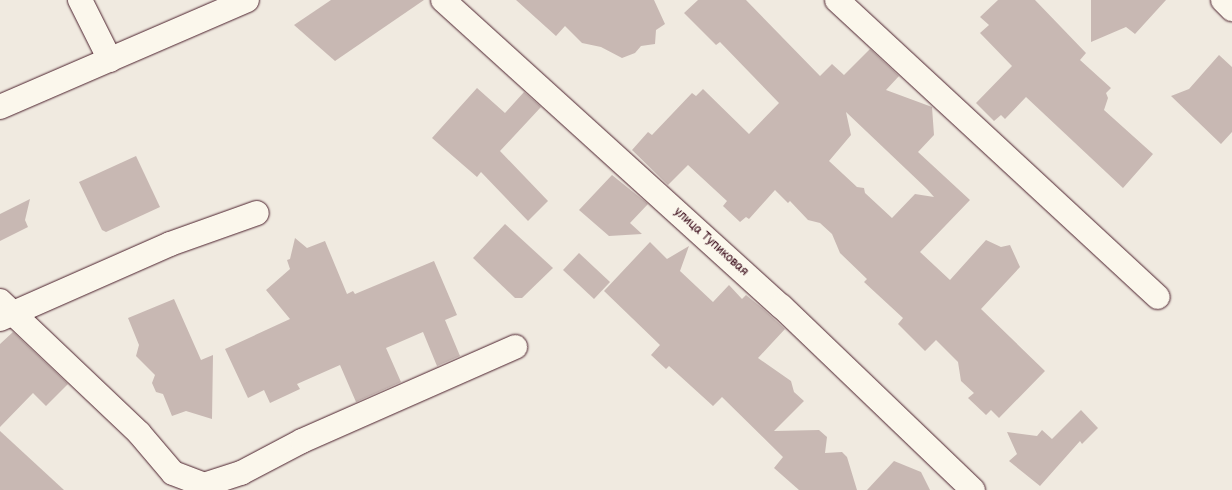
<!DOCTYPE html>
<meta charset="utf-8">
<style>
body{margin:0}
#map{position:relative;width:1232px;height:490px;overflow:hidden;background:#f0eae0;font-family:"Balsamiq Sans",sans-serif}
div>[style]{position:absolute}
.building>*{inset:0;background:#c8b8b3}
.roads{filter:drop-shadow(0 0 1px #4a1f2b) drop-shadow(0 0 1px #4a1f2b)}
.minor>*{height:24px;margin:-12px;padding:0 12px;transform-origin:12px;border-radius:12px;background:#fbf7ec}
span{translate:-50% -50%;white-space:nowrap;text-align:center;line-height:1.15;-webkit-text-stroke:4px #fbf7ec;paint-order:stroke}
.street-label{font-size:12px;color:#4a1f2b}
</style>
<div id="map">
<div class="building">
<i style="clip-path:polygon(331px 0,424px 0,335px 61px,294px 25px)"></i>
<i style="clip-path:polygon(516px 0,654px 0,665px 24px,656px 30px,655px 44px,641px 46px,635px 53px,622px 58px,601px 47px,582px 43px,565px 26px,556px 36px)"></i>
<i style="clip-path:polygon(evenodd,698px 0,746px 0,820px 76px,832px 64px,844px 75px,870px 49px,899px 76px,886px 90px,932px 107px,934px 135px,918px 152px,970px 200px,920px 252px,950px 280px,986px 240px,1001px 247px,1010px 245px,1020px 267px,981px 309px,1045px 371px,999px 418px,991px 410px,986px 415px,968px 398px,974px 393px,961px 381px,958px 362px,936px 340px,925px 351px,898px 324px,903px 318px,864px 282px,867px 279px,840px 253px,832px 234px,820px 223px,808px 220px,790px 201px,788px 203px,775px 190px,749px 219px,746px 217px,740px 222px,723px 206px,727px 201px,688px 165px,668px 185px,632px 150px,648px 132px,652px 135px,692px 93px,696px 96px,703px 89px,749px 134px,779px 103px,720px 42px,716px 45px,684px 13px,698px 0,846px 112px,927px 189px,934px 197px,915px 194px,892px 218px,865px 193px,864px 188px,857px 187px,829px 161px,851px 135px,846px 112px)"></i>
<i style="clip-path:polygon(998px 0,1035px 0,1086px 53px,1080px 60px,1111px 88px,1106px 93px,1108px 98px,1104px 110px,1153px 154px,1123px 188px,1026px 97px,1005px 119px,1001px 115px,994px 121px,976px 103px,1012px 66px,980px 33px,989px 25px,980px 17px)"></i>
<i style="clip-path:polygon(1091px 0,1166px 0,1135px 34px,1126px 27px,1091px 42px)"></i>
<i style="clip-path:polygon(1219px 55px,1232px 67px,1232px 132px,1221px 144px,1171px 96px,1189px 89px)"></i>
<i style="clip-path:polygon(477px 88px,505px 113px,524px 92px,541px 107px,500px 151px,548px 201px,528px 221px,481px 172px,477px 177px,432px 138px)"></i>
<i style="clip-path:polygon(136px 156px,160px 207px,106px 232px,102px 230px,79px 182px)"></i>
<i style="clip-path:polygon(612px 175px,648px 204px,630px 223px,642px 234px,609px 236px,579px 210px)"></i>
<i style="clip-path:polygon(30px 199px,25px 220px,28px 227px,0 241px,0 214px)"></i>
<i style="clip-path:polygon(505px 224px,553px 268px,522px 298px,515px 298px,473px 258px)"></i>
<i style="clip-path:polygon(295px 238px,307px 248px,325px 241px,347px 294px,353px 291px,355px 294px,434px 261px,457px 315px,445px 320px,460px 356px,437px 366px,423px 332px,386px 348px,401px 382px,356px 402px,340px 365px,297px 384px,300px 389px,270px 403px,264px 390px,248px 398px,225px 349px,290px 319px,266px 290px,290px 269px,287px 260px,290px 259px)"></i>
<i style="clip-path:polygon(650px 242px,667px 259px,689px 246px,680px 271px,713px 302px,729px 285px,742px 299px,746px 295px,762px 308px,785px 329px,758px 358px,791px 381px,794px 392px,804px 401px,774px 431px,819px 430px,827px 437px,825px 453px,842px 452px,847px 457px,857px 490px,799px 490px,774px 468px,783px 457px,722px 397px,713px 406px,669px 366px,666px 369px,651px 355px,660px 345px,604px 291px)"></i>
<i style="clip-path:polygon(579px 253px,610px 282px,594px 299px,563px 270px)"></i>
<i style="clip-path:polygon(174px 299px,201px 360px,213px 355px,212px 419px,186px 411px,172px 416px,163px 394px,156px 392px,152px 383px,155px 375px,136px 356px,139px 345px,128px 318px)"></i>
<i style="clip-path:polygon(13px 332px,68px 384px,46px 406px,33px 393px,0 427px,0 344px)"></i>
<i style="clip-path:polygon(1081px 410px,1098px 428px,1082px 444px,1080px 441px,1040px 486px,1009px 461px,1017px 454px,1007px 432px,1037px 436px,1042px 430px,1052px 439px)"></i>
<i style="clip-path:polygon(0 431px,64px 490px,0 490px)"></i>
<i style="clip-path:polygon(894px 461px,921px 472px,930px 490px,867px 490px)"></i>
</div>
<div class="roads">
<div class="minor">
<i style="left:80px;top:0;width:67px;rotate:63.4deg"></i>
<i style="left:443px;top:0;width:456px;rotate:42.2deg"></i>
<i style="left:781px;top:306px;width:266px;rotate:43.8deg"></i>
<i style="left:837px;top:0;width:437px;rotate:42.8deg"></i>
<i style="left:1223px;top:0;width:13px;rotate:45deg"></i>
<i style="left:0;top:107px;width:269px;rotate:-23.4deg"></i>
<i style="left:0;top:301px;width:192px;rotate:43.5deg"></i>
<i style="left:139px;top:433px;width:52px;rotate:49.6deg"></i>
<i style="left:173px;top:473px;width:33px;rotate:21deg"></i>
<i style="left:204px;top:485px;width:39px;rotate:-18deg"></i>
<i style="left:241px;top:473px;width:69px;rotate:-27.7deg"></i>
<i style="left:302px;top:441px;width:233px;rotate:-23.8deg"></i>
<i style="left:0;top:319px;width:186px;rotate:-23.8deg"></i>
<i style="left:170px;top:244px;width:92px;rotate:-19.6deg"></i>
</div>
</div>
<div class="street-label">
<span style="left:711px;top:242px;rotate:42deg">улица Тупиковая</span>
</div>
</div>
